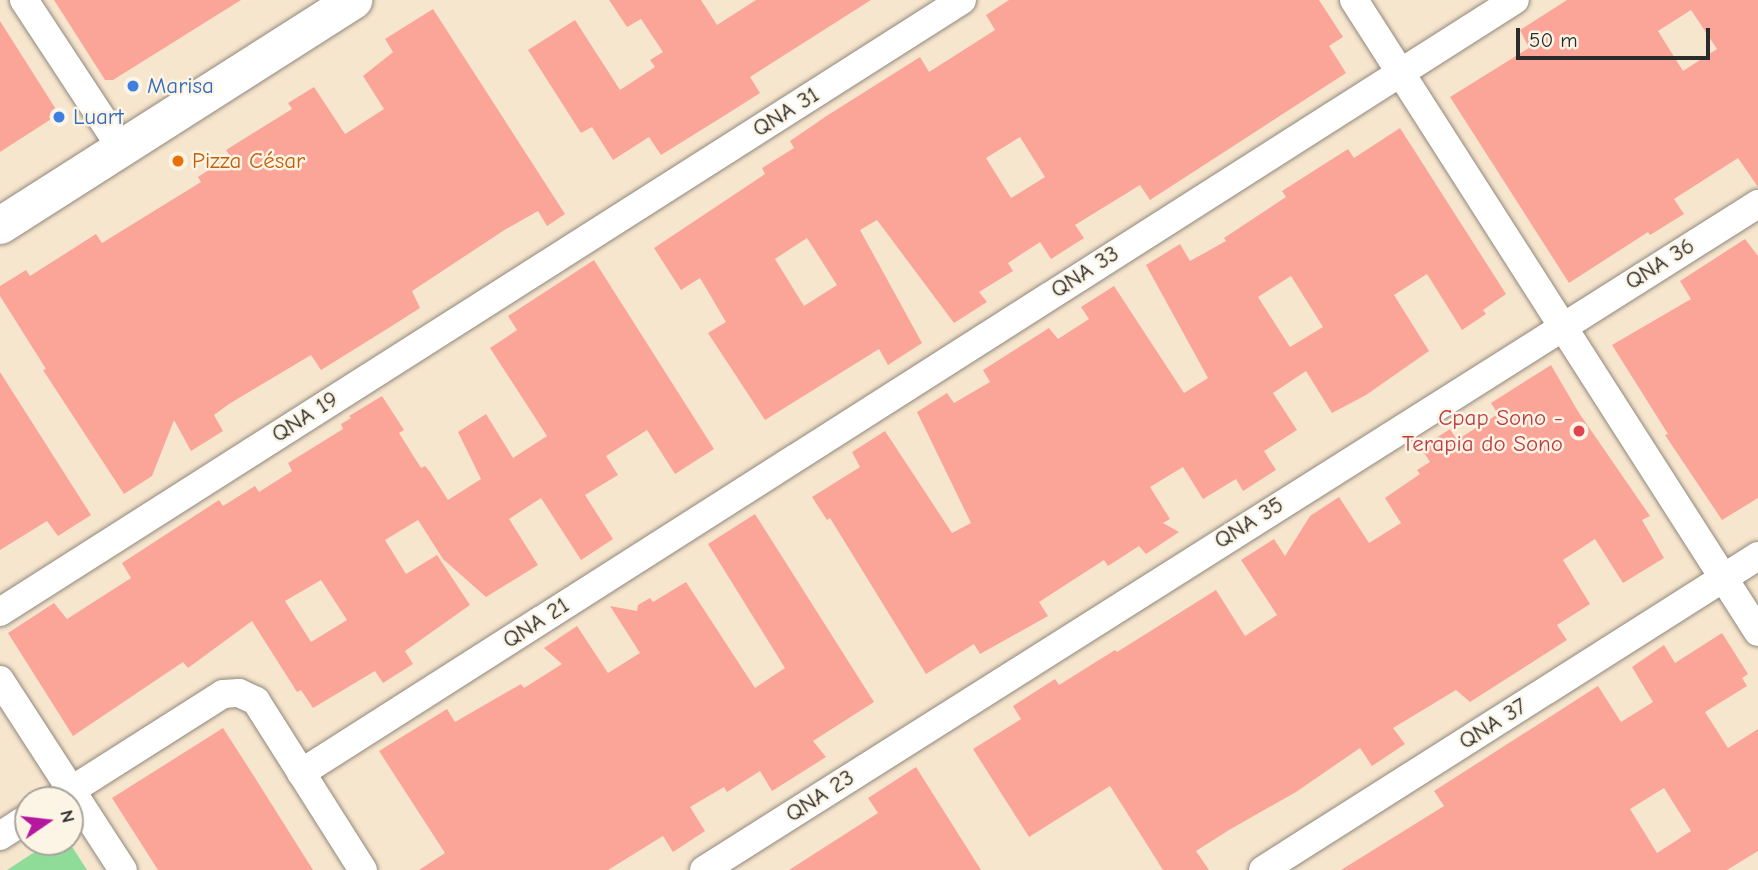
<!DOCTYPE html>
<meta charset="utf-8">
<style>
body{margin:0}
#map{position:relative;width:1758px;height:870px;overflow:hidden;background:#f7e6ce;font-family:"Comic Neue",sans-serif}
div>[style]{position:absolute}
.green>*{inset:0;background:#8fdb98}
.building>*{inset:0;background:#fba599}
.roads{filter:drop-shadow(0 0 2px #91887c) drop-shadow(0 0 2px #91887c)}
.minor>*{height:28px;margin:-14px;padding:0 14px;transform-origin:14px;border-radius:14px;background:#fff}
.major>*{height:37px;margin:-18.5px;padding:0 18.5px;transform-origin:18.5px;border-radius:18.5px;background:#fff}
.dots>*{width:19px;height:19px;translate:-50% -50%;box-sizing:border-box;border:4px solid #fcf5e5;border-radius:50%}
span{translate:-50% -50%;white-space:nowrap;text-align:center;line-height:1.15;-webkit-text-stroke:5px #fcf5e5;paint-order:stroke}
.shop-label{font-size:23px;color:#366cbe}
.left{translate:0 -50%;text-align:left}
.street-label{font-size:23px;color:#2b2b2b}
.food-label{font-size:23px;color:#c56008}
.health-label{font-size:23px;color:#be3a42}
.right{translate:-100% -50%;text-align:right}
.north{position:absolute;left:14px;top:786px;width:70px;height:70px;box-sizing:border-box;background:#fcf5e5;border:2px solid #a8a49b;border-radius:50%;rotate:76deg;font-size:19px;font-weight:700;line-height:28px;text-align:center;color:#2b2b2b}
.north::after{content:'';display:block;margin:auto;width:24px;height:32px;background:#b5179e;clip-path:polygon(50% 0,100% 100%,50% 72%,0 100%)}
.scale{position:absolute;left:1516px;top:28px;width:194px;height:32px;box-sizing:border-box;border:4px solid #2b2b2b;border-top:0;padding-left:9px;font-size:21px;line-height:24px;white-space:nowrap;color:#2b2b2b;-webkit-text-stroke:5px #fcf5e5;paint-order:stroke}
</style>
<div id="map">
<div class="green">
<i style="clip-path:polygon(50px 842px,69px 842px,87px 870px,7px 870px)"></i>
</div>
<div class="building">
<i style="clip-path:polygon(54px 0,241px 0,113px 80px,105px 80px)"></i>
<i style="clip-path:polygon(609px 0,701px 0,717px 25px,756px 0,871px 0,750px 77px,760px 93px,727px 114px,661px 155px,649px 137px,613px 160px,592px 127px,581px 133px,528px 50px,575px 20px,620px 90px,655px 67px,650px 60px,663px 52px,641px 19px,627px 27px)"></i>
<i style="clip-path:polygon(evenodd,1009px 0,1319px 0,1343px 37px,1329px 46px,1346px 73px,1150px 200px,1140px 185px,1075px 225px,1084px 238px,1051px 259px,1040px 242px,1008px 263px,1013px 271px,979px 292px,987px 302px,954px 323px,877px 220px,860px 230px,922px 343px,888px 365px,879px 349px,765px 420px,708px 333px,726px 322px,700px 278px,681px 290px,654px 248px,765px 174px,762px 168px,794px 148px,790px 141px,828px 115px,920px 57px,929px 72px,995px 30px,986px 15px,1009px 0,1020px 137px,1045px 177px,1011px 198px,986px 158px,1020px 137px,1009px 0,807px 238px,837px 285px,804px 306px,775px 259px,807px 238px)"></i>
<i style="clip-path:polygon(evenodd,1567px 0,1758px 0,1758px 187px,1738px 158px,1674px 199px,1684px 214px,1650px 235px,1648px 232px,1569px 283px,1450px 97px,1529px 48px,1520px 30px,1567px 0,1691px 10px,1717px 49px,1683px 71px,1658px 31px,1691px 10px)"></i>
<i style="clip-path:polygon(433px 9px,565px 214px,547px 226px,538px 211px,506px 229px,412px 291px,420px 308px,387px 329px,321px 370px,311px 355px,229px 404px,214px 415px,223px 431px,191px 451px,174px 420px,152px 476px,124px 494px,43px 370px,46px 369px,0 296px,0 286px,26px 270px,30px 276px,96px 234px,102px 243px,201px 182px,198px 177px,230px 156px,226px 150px,292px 109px,288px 103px,314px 87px,345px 134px,384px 109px,363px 76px,393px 52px,385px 39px)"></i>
<i style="clip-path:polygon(0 21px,59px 114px,0 152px)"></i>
<i style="clip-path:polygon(evenodd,1400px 128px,1506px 294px,1483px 310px,1486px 314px,1462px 330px,1427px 274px,1394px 295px,1429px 351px,1366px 395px,1332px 413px,1306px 371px,1273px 393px,1297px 430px,1264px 451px,1276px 470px,1243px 491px,1236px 479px,1203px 499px,1183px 467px,1150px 487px,1170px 519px,1163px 523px,1179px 532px,1146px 554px,1139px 546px,1108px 566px,1104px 560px,1039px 602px,1048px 616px,980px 654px,974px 644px,926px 674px,830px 518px,827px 520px,812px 497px,860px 467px,852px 452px,885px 431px,952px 533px,971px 523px,917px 412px,947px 393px,954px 403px,990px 382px,983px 370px,1049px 328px,1058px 339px,1089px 319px,1081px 307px,1114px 286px,1184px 393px,1208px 378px,1146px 265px,1180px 244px,1190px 261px,1226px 241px,1224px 238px,1286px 197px,1282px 191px,1348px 149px,1354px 158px,1400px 128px,1291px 276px,1323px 327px,1290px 347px,1258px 297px,1291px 276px)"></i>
<i style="clip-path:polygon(1745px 239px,1758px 256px,1758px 498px,1722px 520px,1665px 435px,1668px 434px,1612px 345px,1691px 299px,1680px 281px)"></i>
<i style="clip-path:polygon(evenodd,594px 260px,714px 449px,675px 474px,647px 430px,606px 456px,618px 475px,585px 495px,613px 539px,581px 560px,541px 498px,509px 519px,538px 565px,486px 597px,443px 559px,418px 520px,385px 540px,406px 574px,437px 555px,470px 605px,405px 651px,413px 664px,383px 683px,375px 671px,313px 708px,301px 690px,297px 692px,252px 621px,188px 668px,183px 662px,73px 736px,8px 633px,54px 603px,67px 619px,131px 578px,122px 563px,219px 500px,223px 506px,255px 486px,259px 492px,292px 471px,288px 463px,343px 429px,341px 424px,351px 418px,349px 416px,382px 396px,404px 430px,399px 433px,421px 468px,425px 466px,430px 472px,448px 500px,481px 479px,458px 432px,486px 414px,513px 458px,547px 436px,490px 348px,517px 330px,508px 316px,594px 260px,321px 580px,347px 620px,311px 642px,285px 601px,321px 580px)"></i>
<i style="clip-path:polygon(1551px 365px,1579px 413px,1650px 516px,1642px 520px,1664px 558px,1623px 583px,1595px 539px,1563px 560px,1590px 604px,1557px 625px,1567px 640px,1470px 702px,1456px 690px,1393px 728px,1405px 744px,1372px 766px,1360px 748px,1296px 792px,1229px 830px,1196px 851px,1209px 870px,1163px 870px,1110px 786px,1029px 837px,973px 749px,1021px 719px,1013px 706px,1055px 679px,1059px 685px,1115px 650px,1117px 652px,1216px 590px,1245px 636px,1277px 615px,1241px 560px,1274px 539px,1285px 556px,1310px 516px,1339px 497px,1369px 543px,1401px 523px,1385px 498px,1420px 474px,1417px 470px,1430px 462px,1421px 448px,1450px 429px,1457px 440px,1498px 414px,1491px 403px)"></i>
<i style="clip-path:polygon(0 372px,91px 515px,58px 536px,47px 521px,0 550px)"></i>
<i style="clip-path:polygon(755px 514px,874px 702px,813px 741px,826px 757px,772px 791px,760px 771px,727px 792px,724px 787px,690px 807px,705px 831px,673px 852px,663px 836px,608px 870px,419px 870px,445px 853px,379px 751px,447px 709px,455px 722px,521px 684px,524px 688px,562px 664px,544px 648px,577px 626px,608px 673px,640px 653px,610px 606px,637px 611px,638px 605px,650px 598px,653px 602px,686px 582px,755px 688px,785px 668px,708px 544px)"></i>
<i style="clip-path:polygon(evenodd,1722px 633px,1748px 674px,1742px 678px,1747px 686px,1705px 712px,1728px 748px,1758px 729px,1758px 851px,1727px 870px,1341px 870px,1444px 806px,1434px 791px,1598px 686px,1621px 722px,1653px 702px,1632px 667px,1664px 645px,1675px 663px,1722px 633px,1664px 788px,1691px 831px,1657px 853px,1630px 809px,1664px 788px)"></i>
<i style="clip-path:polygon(223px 728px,250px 770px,313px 870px,158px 870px,112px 798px)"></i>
<i style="clip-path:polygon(916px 767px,981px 870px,789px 870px,878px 813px,868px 798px)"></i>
</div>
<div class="roads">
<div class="minor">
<i style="left:24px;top:0;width:178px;rotate:56.7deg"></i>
<i style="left:1354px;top:0;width:750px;rotate:57.41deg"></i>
<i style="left:0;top:612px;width:1140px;rotate:-32.46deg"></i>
<i style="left:0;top:680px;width:226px;rotate:57.1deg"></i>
<i style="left:301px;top:773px;width:1439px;rotate:-32.49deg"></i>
<i style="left:56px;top:800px;width:198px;rotate:-32.4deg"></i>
<i style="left:223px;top:694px;width:16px;rotate:-4deg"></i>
<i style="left:239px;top:693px;width:19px;rotate:25deg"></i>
<i style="left:256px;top:701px;width:200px;rotate:57.7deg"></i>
<i style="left:0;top:836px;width:33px;rotate:-33deg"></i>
<i style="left:704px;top:870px;width:1247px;rotate:-32.29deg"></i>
<i style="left:1263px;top:870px;width:586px;rotate:-32.39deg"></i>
</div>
<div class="major">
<i style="left:0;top:225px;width:419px;rotate:-32.5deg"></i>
</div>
</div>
<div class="dots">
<i style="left:133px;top:86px;background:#3f7fe0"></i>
<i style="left:59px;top:117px;background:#3f7fe0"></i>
<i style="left:178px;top:161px;background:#e8710a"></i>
<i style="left:1579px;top:431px;background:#e0444e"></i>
</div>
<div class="shop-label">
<span class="left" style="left:147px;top:86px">Marisa</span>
<span class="left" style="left:73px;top:117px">Luart</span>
</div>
<div class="street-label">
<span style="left:786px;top:112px;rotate:-32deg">QNA 31</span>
<span style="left:1660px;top:264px;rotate:-32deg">QNA 36</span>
<span style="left:1085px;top:272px;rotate:-33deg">QNA 33</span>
<span style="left:305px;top:417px;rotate:-33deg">QNA 19</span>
<span style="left:1249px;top:523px;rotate:-32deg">QNA 35</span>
<span style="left:536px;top:623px;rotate:-33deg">QNA 21</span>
<span style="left:1493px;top:724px;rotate:-32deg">QNA 37</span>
<span style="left:820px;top:796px;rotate:-33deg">QNA 23</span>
</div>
<div class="food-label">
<span class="left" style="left:192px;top:161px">Pizza César</span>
</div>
<div class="health-label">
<span class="right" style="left:1563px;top:431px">Cpap Sono -<br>Terapia do Sono</span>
</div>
<div class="north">N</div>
<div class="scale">50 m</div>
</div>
